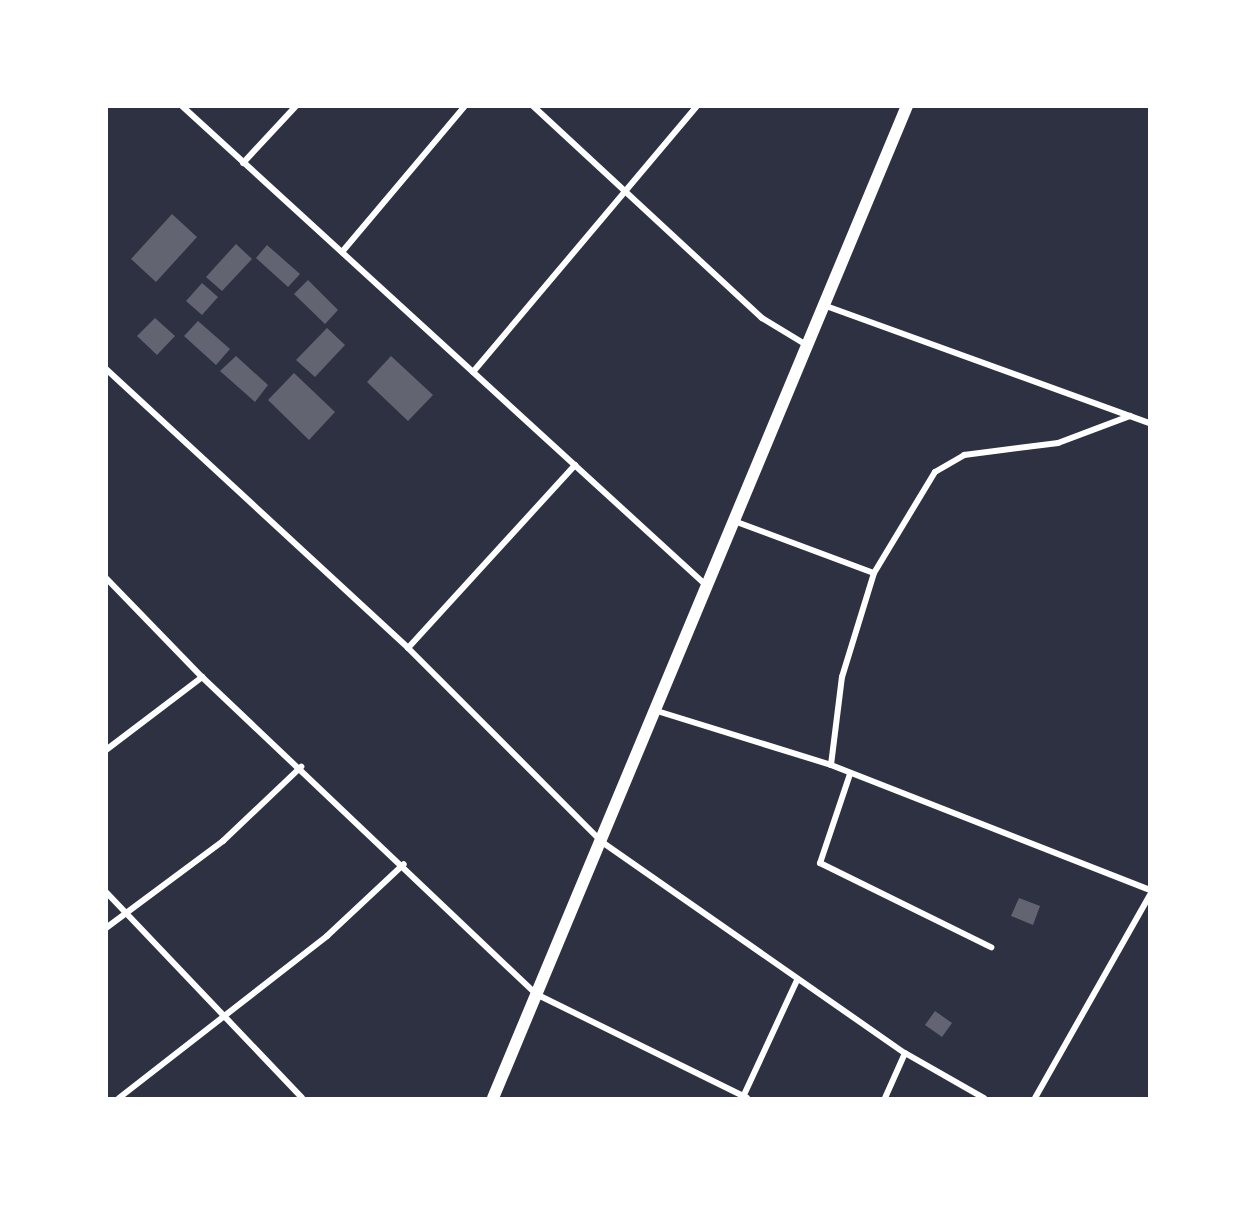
<!DOCTYPE html>
<style>
body{margin:0}
#map{position:relative;width:1256px;height:1205px;overflow:hidden;background:#2d3142;font-family:Signika,sans-serif}
div>[style]{position:absolute}
.building>*{inset:0;background:#626471}
.minor>*{height:6px;margin:-3px;padding:0 3px;transform-origin:3px;border-radius:3px;background:#fff}
.primary>*{height:12px;margin:-6px;padding:0 6px;transform-origin:6px;border-radius:6px;background:#fff}
span{translate:-50% -50%;white-space:nowrap;text-align:center;line-height:1.15;-webkit-text-stroke:6px #fff;paint-order:stroke}
.frame{position:absolute;inset:0;border:108px solid #fff;pointer-events:none}
</style>
<div id="map">
<div class="building">
<i style="clip-path:polygon(172px 214px,197px 237px,156px 282px,131px 259px)"></i>
<i style="clip-path:polygon(236px 244px,252px 259px,222px 291px,206px 277px)"></i>
<i style="clip-path:polygon(267px 245px,300px 274px,288px 287px,256px 258px)"></i>
<i style="clip-path:polygon(308px 280px,338px 310px,325px 324px,294px 294px)"></i>
<i style="clip-path:polygon(202px 283px,218px 297px,202px 315px,186px 301px)"></i>
<i style="clip-path:polygon(155px 318px,175px 336px,157px 355px,137px 336px)"></i>
<i style="clip-path:polygon(198px 321px,230px 349px,216px 365px,184px 336px)"></i>
<i style="clip-path:polygon(327px 328px,345px 345px,315px 377px,296px 360px)"></i>
<i style="clip-path:polygon(236px 356px,268px 385px,255px 402px,220px 371px)"></i>
<i style="clip-path:polygon(391px 356px,433px 395px,408px 421px,367px 382px)"></i>
<i style="clip-path:polygon(294px 373px,335px 412px,309px 440px,268px 400px)"></i>
<i style="clip-path:polygon(1019px 898px,1040px 906px,1033px 925px,1011px 916px)"></i>
<i style="clip-path:polygon(935px 1011px,952px 1023px,942px 1037px,925px 1025px)"></i>
</div>
<div class="minor">
<i style="left:182px;top:106px;width:713px;rotate:42.44deg"></i>
<i style="left:533px;top:106px;width:312px;rotate:42.8deg"></i>
<i style="left:762px;top:318px;width:54px;rotate:31.3deg"></i>
<i style="left:243px;top:163px;width:78px;rotate:-47.1deg"></i>
<i style="left:342px;top:252px;width:191px;rotate:-49.9deg"></i>
<i style="left:826px;top:306px;width:344px;rotate:19.9deg"></i>
<i style="left:106px;top:369px;width:411px;rotate:42.7deg"></i>
<i style="left:408px;top:648px;width:274px;rotate:45deg"></i>
<i style="left:602px;top:842px;width:369px;rotate:34.9deg"></i>
<i style="left:905px;top:1053px;width:91px;rotate:29.7deg"></i>
<i style="left:473px;top:372px;width:348px;rotate:-49.9deg"></i>
<i style="left:734px;top:521px;width:149px;rotate:20.4deg"></i>
<i style="left:874px;top:573px;width:118px;rotate:-58.9deg"></i>
<i style="left:935px;top:472px;width:34px;rotate:-30deg"></i>
<i style="left:964px;top:455px;width:95px;rotate:-7.3deg"></i>
<i style="left:1058px;top:443px;width:77px;rotate:-20.6deg"></i>
<i style="left:106px;top:578px;width:138px;rotate:45.9deg"></i>
<i style="left:202px;top:677px;width:460px;rotate:43.5deg"></i>
<i style="left:536px;top:994px;width:235px;rotate:26.2deg"></i>
<i style="left:408px;top:648px;width:248px;rotate:-47.6deg"></i>
<i style="left:657px;top:711px;width:182px;rotate:17.2deg"></i>
<i style="left:831px;top:765px;width:343px;rotate:21.4deg"></i>
<i style="left:106px;top:750px;width:121px;rotate:-37.2deg"></i>
<i style="left:831px;top:765px;width:89px;rotate:-82.9deg"></i>
<i style="left:842px;top:677px;width:109px;rotate:-72.9deg"></i>
<i style="left:850px;top:774px;width:94px;rotate:108.6deg"></i>
<i style="left:820px;top:863px;width:191px;rotate:26.2deg"></i>
<i style="left:106px;top:892px;width:284px;rotate:46.4deg"></i>
<i style="left:106px;top:928px;width:146px;rotate:-36.6deg"></i>
<i style="left:223px;top:841px;width:108px;rotate:-43.5deg"></i>
<i style="left:743px;top:1097px;width:129px;rotate:-65.2deg"></i>
<i style="left:119px;top:1098px;width:264px;rotate:-37.9deg"></i>
<i style="left:327px;top:936px;width:105px;rotate:-43.1deg"></i>
<i style="left:885px;top:1098px;width:49px;rotate:-66deg"></i>
<i style="left:1035px;top:1098px;width:233px;rotate:-60.5deg"></i>
</div>
<div class="primary">
<i style="left:493px;top:1098px;width:1075px;rotate:-67.35deg"></i>
</div>
<div class="frame"></div>
</div>
